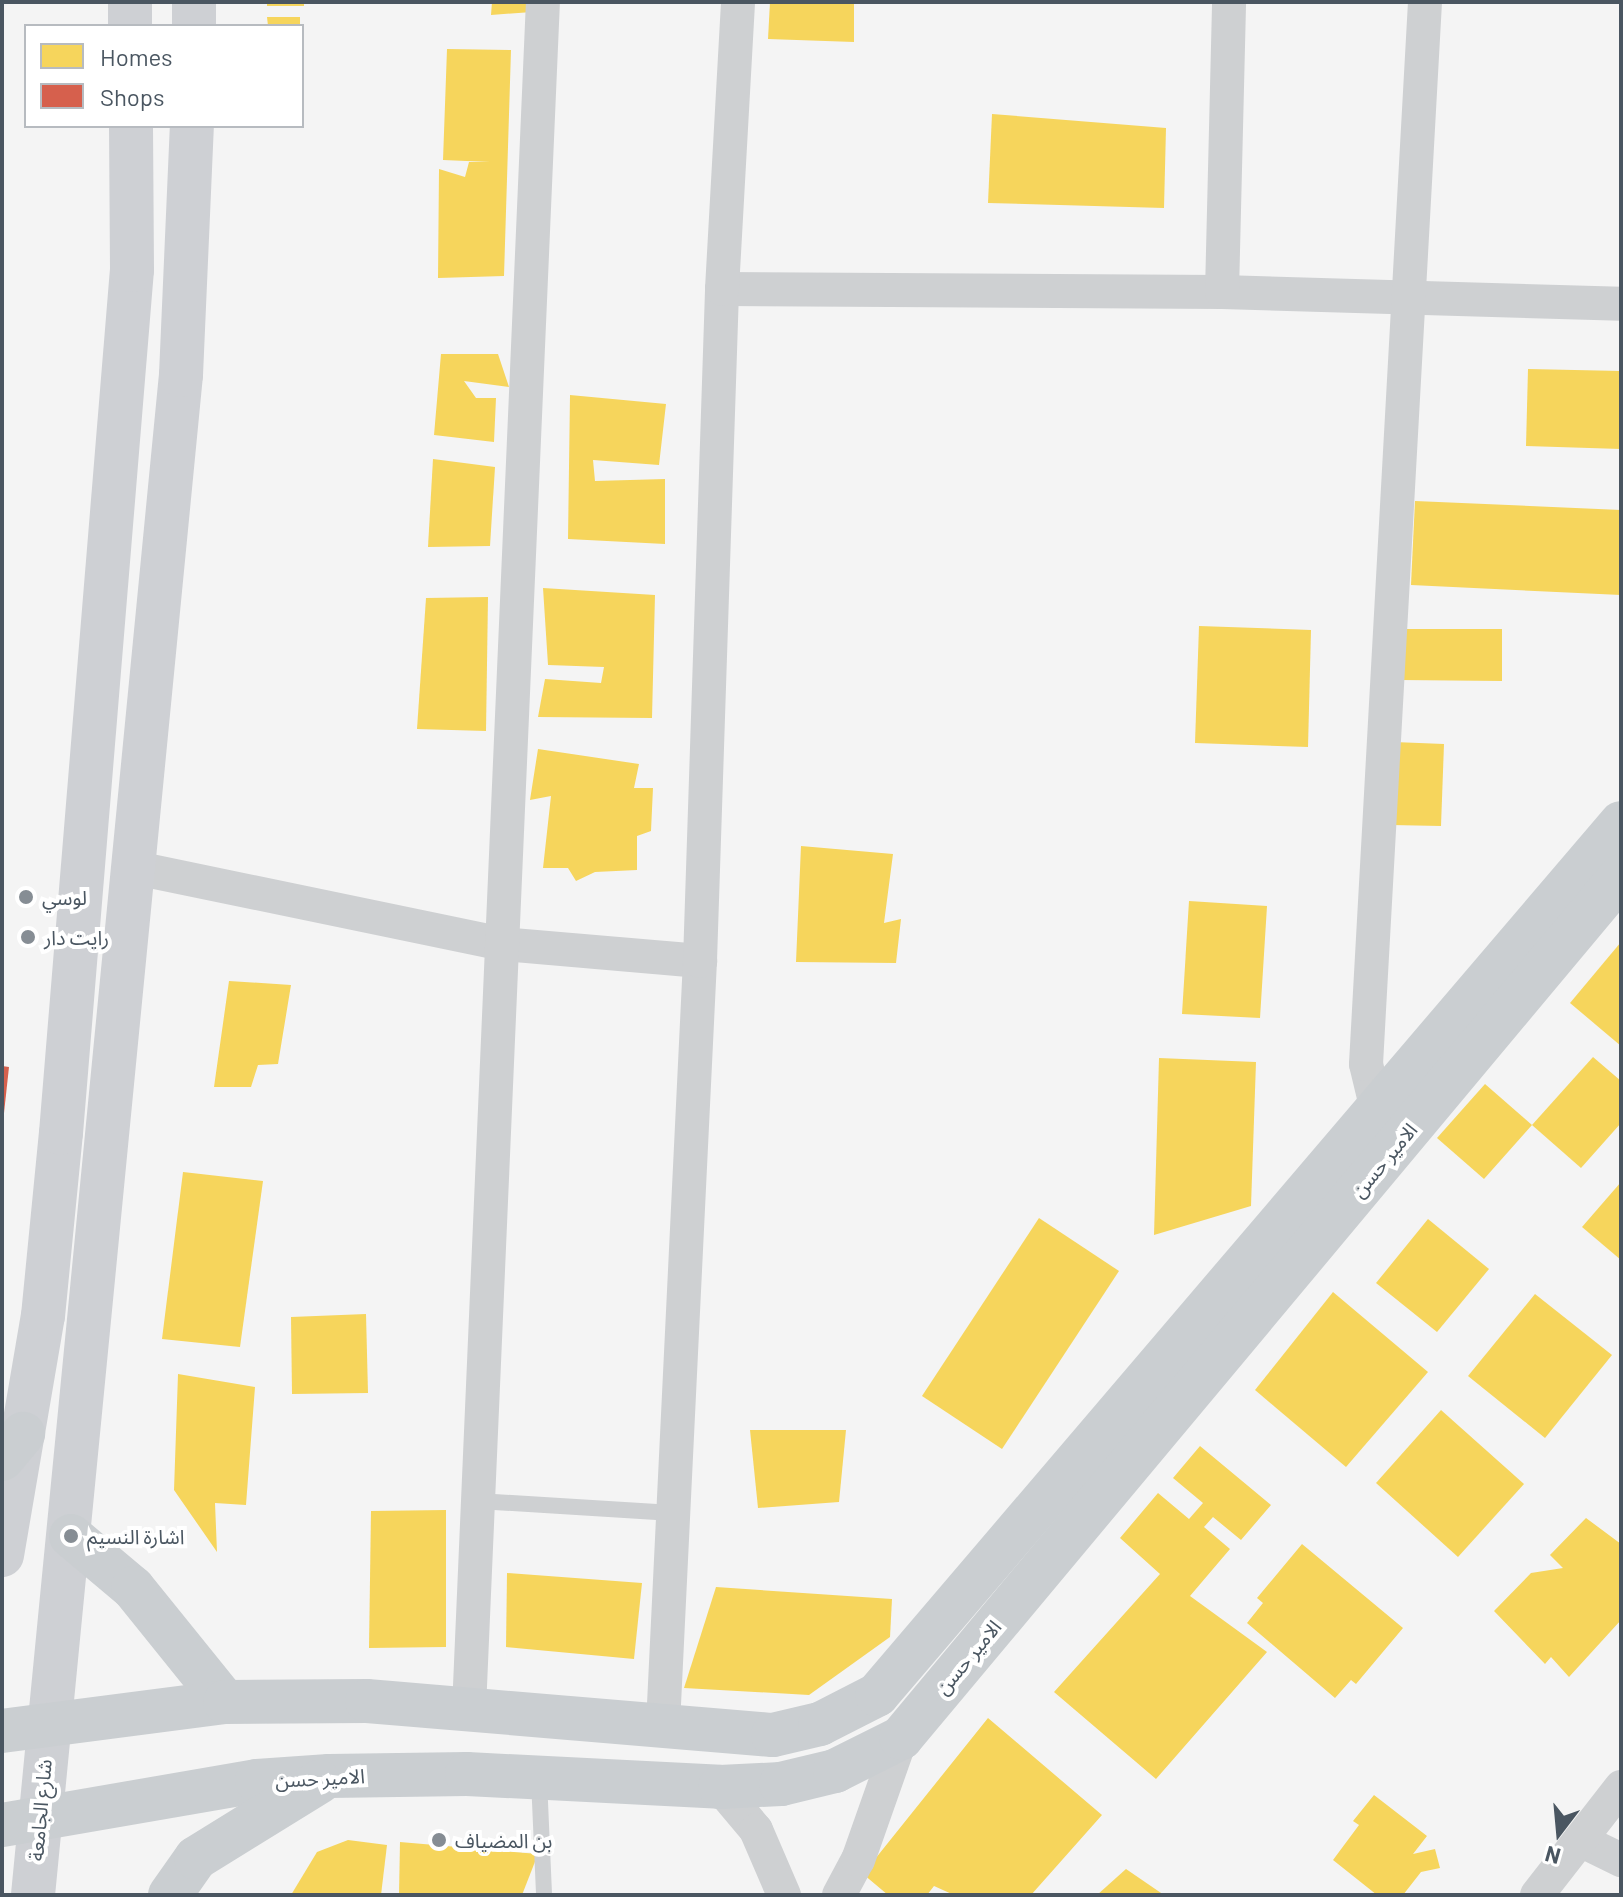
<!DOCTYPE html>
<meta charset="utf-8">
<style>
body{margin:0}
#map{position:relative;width:1623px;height:1897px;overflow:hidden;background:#f4f4f4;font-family:Barlow,"Noto Sans Arabic",sans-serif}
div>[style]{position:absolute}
.homes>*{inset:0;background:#f6d55c}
.shops>*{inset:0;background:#d6604d}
.lane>*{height:16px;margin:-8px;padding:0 8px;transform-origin:8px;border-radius:8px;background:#ced0d2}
.street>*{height:34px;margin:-17px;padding:0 17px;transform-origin:17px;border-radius:17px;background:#ced0d2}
.secondary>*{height:44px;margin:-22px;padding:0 22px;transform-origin:22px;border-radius:22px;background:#ced0d4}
.primary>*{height:44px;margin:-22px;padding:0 22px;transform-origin:22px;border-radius:22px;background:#caced1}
.dots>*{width:22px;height:22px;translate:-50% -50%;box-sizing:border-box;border:4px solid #fff;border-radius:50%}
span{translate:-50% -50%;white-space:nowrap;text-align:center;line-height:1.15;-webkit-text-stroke:8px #fff;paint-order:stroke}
.poi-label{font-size:20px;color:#4a5661}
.left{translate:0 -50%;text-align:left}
.street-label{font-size:20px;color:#4a5661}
.frame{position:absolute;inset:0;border:4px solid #4a5661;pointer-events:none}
.legend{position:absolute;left:24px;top:24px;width:280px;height:104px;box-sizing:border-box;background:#fff;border:2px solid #b7bbc0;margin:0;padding:10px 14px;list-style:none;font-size:24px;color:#4a5661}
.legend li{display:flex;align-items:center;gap:16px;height:40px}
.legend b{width:40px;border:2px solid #b7bbc0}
.north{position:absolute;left:1519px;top:1793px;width:80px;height:80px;-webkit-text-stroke:6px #fff;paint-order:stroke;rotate:196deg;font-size:22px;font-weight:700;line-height:32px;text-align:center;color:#4a5661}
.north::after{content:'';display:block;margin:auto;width:28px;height:36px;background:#4a5661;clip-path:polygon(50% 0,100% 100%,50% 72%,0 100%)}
</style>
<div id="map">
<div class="homes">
<i style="clip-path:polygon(267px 2px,304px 2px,304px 6px,267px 6px)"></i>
<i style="clip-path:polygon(492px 2px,533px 2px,532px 12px,491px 15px)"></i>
<i style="clip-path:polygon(770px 2px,854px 2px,854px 42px,768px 39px)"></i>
<i style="clip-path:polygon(267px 17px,300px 17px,300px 26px,268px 26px)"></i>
<i style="clip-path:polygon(447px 49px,511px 50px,504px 276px,438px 278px,439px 169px,465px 177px,469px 162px,490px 162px,443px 160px)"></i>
<i style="clip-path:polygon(992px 114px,1166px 128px,1164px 208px,988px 203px)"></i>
<i style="clip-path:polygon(441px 354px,498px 354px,509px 387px,464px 381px,476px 398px,496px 398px,494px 442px,434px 435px)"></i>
<i style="clip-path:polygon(1528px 369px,1621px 371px,1621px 449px,1526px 446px)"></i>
<i style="clip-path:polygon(570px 395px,666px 404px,659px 465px,593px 460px,595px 481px,665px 479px,665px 544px,568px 539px)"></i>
<i style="clip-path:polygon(433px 459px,495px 467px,490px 546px,428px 547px)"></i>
<i style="clip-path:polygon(1415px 501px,1621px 510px,1621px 595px,1411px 585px)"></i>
<i style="clip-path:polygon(543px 588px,655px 595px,652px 718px,538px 717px,545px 679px,601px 683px,604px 667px,548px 665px)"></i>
<i style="clip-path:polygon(488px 597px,486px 731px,417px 729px,426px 598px)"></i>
<i style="clip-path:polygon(1199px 626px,1311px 630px,1308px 747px,1195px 743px)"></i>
<i style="clip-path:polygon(1400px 629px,1502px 629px,1502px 681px,1400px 680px)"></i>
<i style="clip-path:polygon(1394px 742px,1444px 744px,1441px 826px,1391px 825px)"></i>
<i style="clip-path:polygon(538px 749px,639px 764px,634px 788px,653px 788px,651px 831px,637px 836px,637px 870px,595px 872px,576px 881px,568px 868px,543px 868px,551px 796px,530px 800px)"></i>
<i style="clip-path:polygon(801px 846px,893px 854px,884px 923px,901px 919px,896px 963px,796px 962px)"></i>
<i style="clip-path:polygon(1189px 901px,1267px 906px,1260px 1018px,1182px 1014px)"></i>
<i style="clip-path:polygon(1621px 942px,1621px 1046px,1570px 1003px)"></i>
<i style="clip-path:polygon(229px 981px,291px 985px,278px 1064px,258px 1065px,251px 1087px,214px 1087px)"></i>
<i style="clip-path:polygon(1593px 1057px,1621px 1081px,1621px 1123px,1581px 1168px,1532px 1125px)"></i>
<i style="clip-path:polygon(1159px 1058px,1256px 1062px,1251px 1206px,1154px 1235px)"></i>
<i style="clip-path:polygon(1485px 1084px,1532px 1125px,1484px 1179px,1437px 1138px)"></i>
<i style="clip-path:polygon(183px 1172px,263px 1181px,240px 1347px,162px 1339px)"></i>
<i style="clip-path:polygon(1621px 1182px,1621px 1260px,1582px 1227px)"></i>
<i style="clip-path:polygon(1039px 1218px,1119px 1271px,1002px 1449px,922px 1396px)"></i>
<i style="clip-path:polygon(1428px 1219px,1489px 1269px,1437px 1332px,1376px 1283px)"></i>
<i style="clip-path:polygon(1333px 1292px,1428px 1372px,1346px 1467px,1255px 1390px)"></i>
<i style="clip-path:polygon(1535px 1294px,1612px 1355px,1545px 1438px,1468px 1376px)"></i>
<i style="clip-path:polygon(366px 1314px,368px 1393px,292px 1394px,291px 1317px)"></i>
<i style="clip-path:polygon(178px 1374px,255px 1387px,246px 1505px,215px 1503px,217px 1552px,174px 1490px)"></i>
<i style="clip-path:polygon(1441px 1410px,1524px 1484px,1458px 1557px,1376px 1483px)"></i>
<i style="clip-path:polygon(750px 1430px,846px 1430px,839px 1502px,758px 1508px)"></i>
<i style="clip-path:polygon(1200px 1446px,1271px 1505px,1241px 1540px,1213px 1517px,1204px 1527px,1230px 1549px,1190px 1596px,1267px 1652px,1156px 1779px,1054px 1692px,1160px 1574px,1120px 1538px,1158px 1493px,1189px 1519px,1203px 1503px,1173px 1478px)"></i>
<i style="clip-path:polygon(446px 1510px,446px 1647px,369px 1648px,371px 1511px)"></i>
<i style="clip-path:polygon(1586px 1518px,1621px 1544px,1621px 1620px,1569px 1677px,1551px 1657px,1545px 1664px,1494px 1611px,1531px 1573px,1563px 1568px,1550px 1555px)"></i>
<i style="clip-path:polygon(1302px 1544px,1403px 1628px,1356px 1684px,1351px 1680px,1335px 1698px,1247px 1623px,1263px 1603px,1257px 1598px)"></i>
<i style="clip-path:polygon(507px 1573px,642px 1583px,634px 1659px,506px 1647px)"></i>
<i style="clip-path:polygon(716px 1587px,892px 1599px,890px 1637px,809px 1695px,684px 1688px)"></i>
<i style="clip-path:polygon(988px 1718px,1102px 1815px,1031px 1895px,954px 1895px,934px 1886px,927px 1895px,888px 1895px,863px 1874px)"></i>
<i style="clip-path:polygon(1374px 1795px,1427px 1836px,1413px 1854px,1435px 1849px,1440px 1868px,1421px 1872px,1403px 1895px,1377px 1895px,1333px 1860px,1359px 1825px,1353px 1821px)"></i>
<i style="clip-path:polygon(348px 1840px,387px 1845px,381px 1895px,291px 1895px,317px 1852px)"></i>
<i style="clip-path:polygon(400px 1842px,538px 1854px,522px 1895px,399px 1895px)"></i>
<i style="clip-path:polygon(1126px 1869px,1164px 1895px,1097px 1895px)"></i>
</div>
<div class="shops">
<i style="clip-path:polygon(2px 1066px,9px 1067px,4px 1113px,2px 1112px)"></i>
</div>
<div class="lane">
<i style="left:478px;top:1501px;width:195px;rotate:3.5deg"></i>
<i style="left:539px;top:1779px;width:116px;rotate:87.5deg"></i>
</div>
<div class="street">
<i style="left:722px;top:289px;width:500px;rotate:0.34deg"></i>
<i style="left:1222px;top:292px;width:399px;rotate:1.7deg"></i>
<i style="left:1222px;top:292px;width:290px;rotate:-88.6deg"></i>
<i style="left:136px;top:868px;width:374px;rotate:11.7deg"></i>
<i style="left:502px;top:944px;width:199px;rotate:4.9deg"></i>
<i style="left:1378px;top:1114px;width:51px;rotate:-103.5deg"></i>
<i style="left:1366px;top:1064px;width:1064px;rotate:-86.82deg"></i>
<i style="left:469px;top:1709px;width:1709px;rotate:-87.52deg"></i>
<i style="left:663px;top:1725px;width:765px;rotate:-87.23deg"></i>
<i style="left:700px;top:961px;width:672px;rotate:-88.12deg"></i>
<i style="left:722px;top:289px;width:287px;rotate:-86.8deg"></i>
<i style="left:720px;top:1787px;width:56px;rotate:50.1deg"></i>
<i style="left:756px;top:1830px;width:71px;rotate:66.7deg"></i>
<i style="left:1580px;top:1840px;width:46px;rotate:26deg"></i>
<i style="left:839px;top:1895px;width:40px;rotate:-62deg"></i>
<i style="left:858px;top:1860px;width:129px;rotate:-70.6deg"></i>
<i style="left:1537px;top:1895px;width:137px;rotate:-52.1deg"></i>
</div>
<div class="secondary">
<i style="left:130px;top:2px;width:24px;rotate:90deg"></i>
<i style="left:194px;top:26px;width:24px;rotate:-90deg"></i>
<i style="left:2px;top:1555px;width:242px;rotate:-80.3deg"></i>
<i style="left:43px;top:1316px;width:184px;rotate:-84.4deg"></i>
<i style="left:61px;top:1133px;width:866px;rotate:-85.3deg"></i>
<i style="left:132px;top:270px;width:144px;rotate:-90.4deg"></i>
<i style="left:33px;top:1895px;width:1527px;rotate:-84.44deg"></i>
<i style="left:181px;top:375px;width:249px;rotate:-87.5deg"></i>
</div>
<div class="primary">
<i style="left:2px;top:1459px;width:33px;rotate:-50deg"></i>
<i style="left:71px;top:1536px;width:81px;rotate:40deg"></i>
<i style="left:133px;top:1588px;width:146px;rotate:51.1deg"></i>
<i style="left:2px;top:1731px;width:225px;rotate:-7.4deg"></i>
<i style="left:225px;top:1702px;width:142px;rotate:-0.4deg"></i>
<i style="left:367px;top:1701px;width:407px;rotate:4.8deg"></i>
<i style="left:773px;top:1735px;width:48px;rotate:-13.2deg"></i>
<i style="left:820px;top:1724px;width:64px;rotate:-27deg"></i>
<i style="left:877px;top:1695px;width:1146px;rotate:-49.53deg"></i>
<i style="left:2px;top:1825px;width:259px;rotate:-9.8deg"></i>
<i style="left:257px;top:1781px;width:72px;rotate:-4deg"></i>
<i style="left:329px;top:1776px;width:138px;rotate:-0.8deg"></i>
<i style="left:467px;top:1774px;width:253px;rotate:2.9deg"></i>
<i style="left:720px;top:1787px;width:61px;rotate:-2.8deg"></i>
<i style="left:781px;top:1784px;width:56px;rotate:-13.5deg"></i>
<i style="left:835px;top:1771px;width:74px;rotate:-26.6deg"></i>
<i style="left:901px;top:1738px;width:1123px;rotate:-50.13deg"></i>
<i style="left:170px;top:1895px;width:45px;rotate:-54.9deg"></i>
<i style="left:196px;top:1858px;width:145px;rotate:-31.7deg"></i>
</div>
<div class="dots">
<i style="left:26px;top:897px;background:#868d94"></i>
<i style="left:28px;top:937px;background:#868d94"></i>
<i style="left:71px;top:1536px;background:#868d94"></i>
<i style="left:439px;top:1840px;background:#868d94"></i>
</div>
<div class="poi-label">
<span class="left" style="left:42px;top:897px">لوسي</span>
<span class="left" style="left:44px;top:937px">رايت دار</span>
<span class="left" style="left:87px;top:1536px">اشارة النسيم</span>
<span class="left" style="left:455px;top:1840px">بن المضياف</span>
</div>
<div class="street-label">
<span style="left:1384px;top:1160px;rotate:-50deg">الامير حسن</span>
<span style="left:968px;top:1657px;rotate:-50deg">الامير حسن</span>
<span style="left:320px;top:1778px;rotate:-3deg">الامير حسن</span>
<span style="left:40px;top:1810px;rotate:-85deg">شارع الجامعة</span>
</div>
<div class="frame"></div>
<ul class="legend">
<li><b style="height:22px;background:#f6d55c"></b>Homes</li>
<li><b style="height:22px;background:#d6604d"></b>Shops</li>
</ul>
<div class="north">N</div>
</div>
